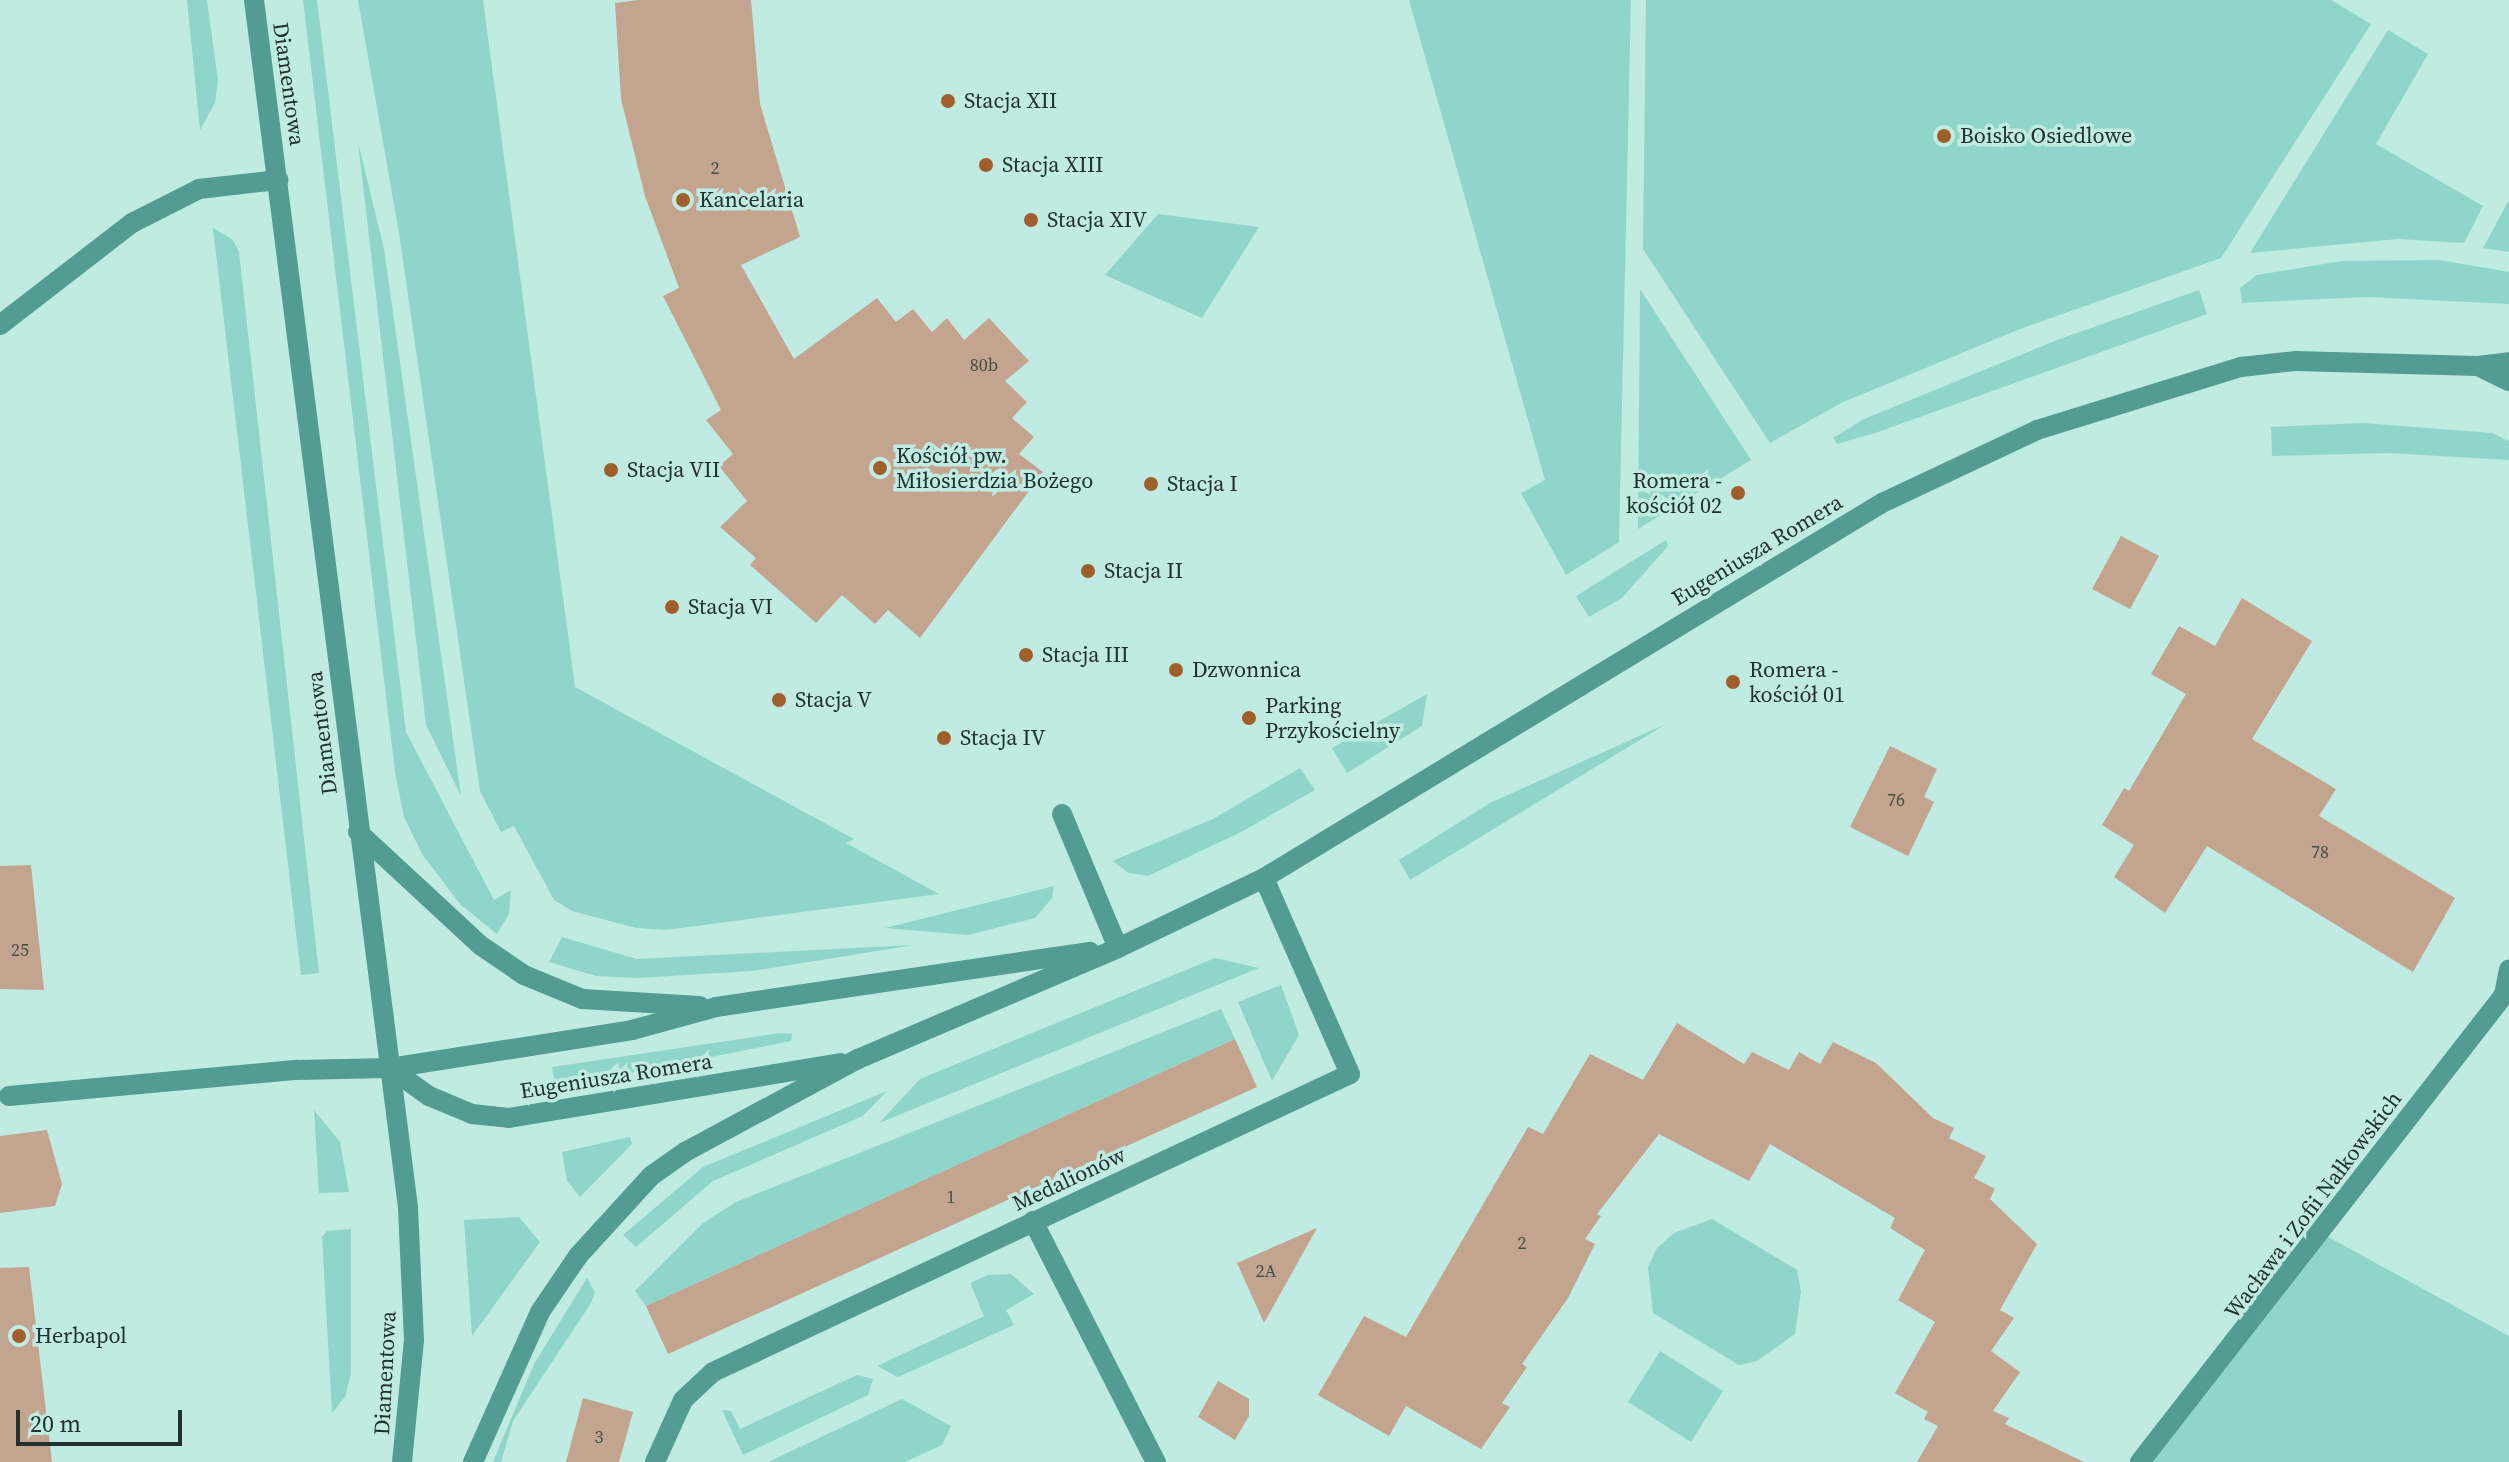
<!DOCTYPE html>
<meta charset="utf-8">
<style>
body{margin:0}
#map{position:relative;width:2509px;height:1462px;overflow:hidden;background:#c0ebe3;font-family:"Source Serif 4",serif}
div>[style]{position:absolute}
.green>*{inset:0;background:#8fd5ca}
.building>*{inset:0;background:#c2a48f}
.minor>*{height:20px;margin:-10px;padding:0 10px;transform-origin:10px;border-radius:10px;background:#539c92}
.dots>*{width:22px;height:22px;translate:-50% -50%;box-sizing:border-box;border:4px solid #c0ebe3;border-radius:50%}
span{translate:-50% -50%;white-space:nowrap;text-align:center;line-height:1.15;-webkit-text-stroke:7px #c0ebe3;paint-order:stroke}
.number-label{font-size:18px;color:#484e46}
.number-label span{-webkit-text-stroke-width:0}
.street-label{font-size:22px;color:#20312e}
.poi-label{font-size:22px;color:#20312e}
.left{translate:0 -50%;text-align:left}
.right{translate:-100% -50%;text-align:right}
.scale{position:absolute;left:16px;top:1410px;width:166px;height:36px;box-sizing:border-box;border:4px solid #20312e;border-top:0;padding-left:10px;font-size:24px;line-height:28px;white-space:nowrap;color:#20312e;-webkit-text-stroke:6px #c0ebe3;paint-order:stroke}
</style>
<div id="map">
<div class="green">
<i style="clip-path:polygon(187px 0,207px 0,218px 81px,215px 103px,200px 130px)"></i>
<i style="clip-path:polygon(303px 0,317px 0,406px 732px,494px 900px,511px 890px,509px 914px,497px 934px,460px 904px,422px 854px,404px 817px,395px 772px)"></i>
<i style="clip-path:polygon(358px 0,483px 0,575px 687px,854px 839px,846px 843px,939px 894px,666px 930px,636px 928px,572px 911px,554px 900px,514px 826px,501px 832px,480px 791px,399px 233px)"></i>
<i style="clip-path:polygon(1409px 0,1631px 0,1619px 542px,1566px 575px,1521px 493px,1545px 480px)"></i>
<i style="clip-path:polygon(1646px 0,2331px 0,2371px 24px,2221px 258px,2020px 329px,1841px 403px,1770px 443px,1643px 249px)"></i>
<i style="clip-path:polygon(2388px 30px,2428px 54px,2376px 144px,2483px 206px,2464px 243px,2398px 239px,2250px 253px)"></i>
<i style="clip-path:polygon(358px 142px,384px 249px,461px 796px,426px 725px)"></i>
<i style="clip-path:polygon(2509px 200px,2509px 252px,2483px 248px)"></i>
<i style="clip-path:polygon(1158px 214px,1259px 227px,1202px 318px,1105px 275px)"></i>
<i style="clip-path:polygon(213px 228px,233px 240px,239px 252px,319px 973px,301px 975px)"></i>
<i style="clip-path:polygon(2439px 260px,2509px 272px,2509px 304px,2366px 297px,2242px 303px,2240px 288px,2257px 275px,2342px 261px)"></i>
<i style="clip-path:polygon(1640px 289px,1751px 460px,1638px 529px)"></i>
<i style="clip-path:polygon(2199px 290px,2207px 314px,1878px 432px,1837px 444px,1833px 438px,1864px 419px,2057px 340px)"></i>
<i style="clip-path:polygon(2363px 423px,2492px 433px,2509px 441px,2509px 460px,2388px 453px,2272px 456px,2271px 427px)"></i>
<i style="clip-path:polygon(1666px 540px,1668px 546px,1622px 598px,1589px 617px,1576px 596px)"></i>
<i style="clip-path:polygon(1427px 694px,1422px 726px,1347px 773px,1332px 748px)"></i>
<i style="clip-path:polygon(1666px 724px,1410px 880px,1399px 860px,1490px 803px)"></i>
<i style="clip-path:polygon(1300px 768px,1315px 790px,1241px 832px,1148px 876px,1129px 873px,1112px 861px,1213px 819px)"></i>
<i style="clip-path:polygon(1054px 886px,1052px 898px,1035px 918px,968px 935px,885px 928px)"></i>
<i style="clip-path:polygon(562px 937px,637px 959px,914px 945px,752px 971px,638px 978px,596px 976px,549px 962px)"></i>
<i style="clip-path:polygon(1215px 958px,1259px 968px,879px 1123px,920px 1079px)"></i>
<i style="clip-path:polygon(1281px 985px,1299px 1035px,1272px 1081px,1238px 1002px)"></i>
<i style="clip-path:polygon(1221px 1009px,1235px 1039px,646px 1306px,635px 1291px,703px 1223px,736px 1202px)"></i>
<i style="clip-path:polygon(780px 1033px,792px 1034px,791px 1041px,555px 1088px,552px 1067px)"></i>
<i style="clip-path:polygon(887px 1091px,863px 1116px,713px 1181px,636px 1247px,623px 1235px,703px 1167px)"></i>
<i style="clip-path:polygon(314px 1110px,340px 1142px,349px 1192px,319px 1193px)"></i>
<i style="clip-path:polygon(630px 1137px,632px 1144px,580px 1197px,567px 1181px,562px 1152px)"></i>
<i style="clip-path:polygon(519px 1217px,540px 1242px,472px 1336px,464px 1220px)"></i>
<i style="clip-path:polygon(1712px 1219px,1797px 1270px,1801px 1292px,1795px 1334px,1757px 1361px,1739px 1365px,1653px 1313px,1648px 1267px,1657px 1248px,1674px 1233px)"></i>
<i style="clip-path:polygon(351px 1229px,351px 1374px,345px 1397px,332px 1413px,322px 1237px,327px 1231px)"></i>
<i style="clip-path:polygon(2321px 1233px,2509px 1336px,2509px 1462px,2134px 1462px)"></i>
<i style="clip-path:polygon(1011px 1274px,1034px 1294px,1006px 1310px,1014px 1325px,898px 1377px,877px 1366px,984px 1316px,970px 1283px,988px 1275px)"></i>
<i style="clip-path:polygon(587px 1278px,595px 1292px,591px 1303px,513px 1421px,501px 1462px,493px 1462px,534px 1364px)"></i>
<i style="clip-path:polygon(1660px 1351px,1723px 1391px,1691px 1442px,1628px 1402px)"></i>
<i style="clip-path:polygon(857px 1375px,873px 1379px,868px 1395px,743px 1455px,722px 1410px,731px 1411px,740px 1429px)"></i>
<i style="clip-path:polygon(902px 1399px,951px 1426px,942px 1445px,905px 1462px,768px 1462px)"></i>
</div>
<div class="building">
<i style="clip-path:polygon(638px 0,751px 0,760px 104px,800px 237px,741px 265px,794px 359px,877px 298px,896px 322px,913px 309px,932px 332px,947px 318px,964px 340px,989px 318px,1029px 361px,1005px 381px,1027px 402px,1012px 418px,1034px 437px,1019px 454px,1043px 472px,920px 638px,888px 610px,875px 624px,842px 595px,816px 623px,750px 565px,756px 558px,720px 527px,747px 501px,719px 466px,733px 454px,706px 420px,721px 410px,663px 296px,679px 288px,645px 196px,621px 99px,615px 3px)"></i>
<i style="clip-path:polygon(2121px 536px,2159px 556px,2130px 609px,2092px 589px)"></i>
<i style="clip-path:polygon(2242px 598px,2312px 641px,2252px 739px,2336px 789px,2319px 816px,2455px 898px,2413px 972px,2207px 846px,2165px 913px,2114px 877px,2134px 845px,2102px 825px,2124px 788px,2129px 791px,2186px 694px,2151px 674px,2179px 626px,2215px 646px)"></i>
<i style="clip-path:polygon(1890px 746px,1937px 769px,1924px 797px,1934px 802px,1908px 856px,1850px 827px)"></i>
<i style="clip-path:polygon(31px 865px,44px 990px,0 989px,0 866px)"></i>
<i style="clip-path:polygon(1677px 1023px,1744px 1064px,1752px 1052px,1789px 1070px,1799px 1052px,1820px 1064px,1833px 1042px,1876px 1063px,1933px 1118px,1954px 1128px,1949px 1138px,1986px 1156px,1974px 1178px,1995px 1189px,1990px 1199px,2037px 1244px,2000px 1310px,2014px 1318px,1991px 1351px,2020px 1372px,1993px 1411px,2009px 1418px,2005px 1424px,2084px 1462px,1917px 1462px,1938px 1426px,1924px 1419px,1928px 1412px,1895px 1393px,1935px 1322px,1898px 1300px,1925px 1250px,1890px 1228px,1895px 1218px,1770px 1144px,1749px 1181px,1659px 1134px,1597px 1214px,1601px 1216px,1585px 1239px,1595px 1244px,1568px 1298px,1522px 1364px,1527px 1367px,1502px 1403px,1510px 1407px,1481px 1449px,1406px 1406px,1389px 1436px,1318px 1395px,1364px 1316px,1406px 1337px,1528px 1127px,1543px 1134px,1590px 1054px,1643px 1080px)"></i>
<i style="clip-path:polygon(1235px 1039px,1257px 1087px,668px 1354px,646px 1306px)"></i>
<i style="clip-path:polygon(47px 1130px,62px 1184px,55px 1206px,0 1213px,0 1136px)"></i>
<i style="clip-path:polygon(1317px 1228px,1264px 1323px,1237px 1263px)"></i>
<i style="clip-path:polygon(29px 1267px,52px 1462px,0 1462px,0 1268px)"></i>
<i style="clip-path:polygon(1218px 1381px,1249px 1399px,1249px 1416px,1235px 1440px,1198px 1417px)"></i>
<i style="clip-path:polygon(583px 1398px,633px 1412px,619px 1462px,566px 1462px)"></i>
</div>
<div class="minor">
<i style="left:254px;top:0;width:1218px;rotate:82.73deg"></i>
<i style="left:408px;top:1208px;width:132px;rotate:87.4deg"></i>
<i style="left:414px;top:1340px;width:123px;rotate:95.6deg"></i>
<i style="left:0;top:325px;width:167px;rotate:-37.7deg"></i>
<i style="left:132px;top:223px;width:75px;rotate:-26.9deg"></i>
<i style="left:199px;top:189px;width:80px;rotate:-6.5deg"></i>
<i style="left:2478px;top:366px;width:34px;rotate:26deg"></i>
<i style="left:1062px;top:814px;width:145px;rotate:67.3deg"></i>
<i style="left:358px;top:832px;width:166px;rotate:42.8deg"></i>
<i style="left:480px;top:945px;width:53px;rotate:34.3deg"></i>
<i style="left:524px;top:975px;width:63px;rotate:22.5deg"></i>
<i style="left:582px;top:999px;width:118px;rotate:3.4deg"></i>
<i style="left:390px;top:1068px;width:48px;rotate:35.7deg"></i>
<i style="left:429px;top:1096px;width:47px;rotate:22.7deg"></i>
<i style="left:472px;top:1114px;width:37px;rotate:6deg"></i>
<i style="left:509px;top:1118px;width:336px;rotate:-9.4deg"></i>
<i style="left:9px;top:1096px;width:289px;rotate:-5.2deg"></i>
<i style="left:297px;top:1070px;width:93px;rotate:-1.2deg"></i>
<i style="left:390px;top:1068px;width:245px;rotate:-8.9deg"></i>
<i style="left:632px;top:1030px;width:87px;rotate:-15.3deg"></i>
<i style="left:716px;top:1007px;width:378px;rotate:-8.4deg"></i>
<i style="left:1033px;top:1221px;width:271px;rotate:63deg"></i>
<i style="left:473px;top:1462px;width:164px;rotate:-65.9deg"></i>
<i style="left:540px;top:1312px;width:68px;rotate:-55.8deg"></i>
<i style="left:578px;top:1256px;width:108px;rotate:-47.6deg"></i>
<i style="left:651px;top:1176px;width:42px;rotate:-35.2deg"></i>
<i style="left:685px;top:1152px;width:196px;rotate:-28.3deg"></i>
<i style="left:858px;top:1059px;width:283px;rotate:-23.1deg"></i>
<i style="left:1118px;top:948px;width:162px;rotate:-25.6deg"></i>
<i style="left:1264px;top:878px;width:723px;rotate:-31.25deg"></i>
<i style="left:1882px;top:503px;width:171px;rotate:-25.2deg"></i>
<i style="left:2037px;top:430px;width:214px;rotate:-17.2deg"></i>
<i style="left:2241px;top:367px;width:54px;rotate:-6.3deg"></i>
<i style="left:2295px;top:361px;width:183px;rotate:1.6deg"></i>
<i style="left:2478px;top:366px;width:31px;rotate:-7deg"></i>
<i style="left:655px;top:1462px;width:68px;rotate:-65.7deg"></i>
<i style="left:683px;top:1400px;width:41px;rotate:-43deg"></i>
<i style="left:713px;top:1372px;width:703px;rotate:-25.07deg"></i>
<i style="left:1350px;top:1074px;width:214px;rotate:-113.7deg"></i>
<i style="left:2140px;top:1462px;width:592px;rotate:-52.07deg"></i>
<i style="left:2504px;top:995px;width:26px;rotate:-79deg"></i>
</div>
<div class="dots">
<i style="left:948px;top:101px;background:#a05f2a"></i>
<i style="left:1944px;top:136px;background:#a05f2a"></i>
<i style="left:986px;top:165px;background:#a05f2a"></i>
<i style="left:683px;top:200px;background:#a05f2a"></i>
<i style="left:1031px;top:220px;background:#a05f2a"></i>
<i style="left:880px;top:468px;background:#a05f2a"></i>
<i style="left:611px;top:470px;background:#a05f2a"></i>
<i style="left:1151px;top:484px;background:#a05f2a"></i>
<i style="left:1738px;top:493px;background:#a05f2a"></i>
<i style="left:1088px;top:571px;background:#a05f2a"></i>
<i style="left:672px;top:607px;background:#a05f2a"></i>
<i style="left:1026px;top:655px;background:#a05f2a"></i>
<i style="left:1176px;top:670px;background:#a05f2a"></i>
<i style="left:1733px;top:682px;background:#a05f2a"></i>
<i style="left:779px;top:700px;background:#a05f2a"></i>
<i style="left:1249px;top:718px;background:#a05f2a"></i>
<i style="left:944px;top:738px;background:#a05f2a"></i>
<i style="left:19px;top:1336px;background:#a05f2a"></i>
</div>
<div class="number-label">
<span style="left:715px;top:168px">2</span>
<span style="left:984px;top:365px">80b</span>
<span style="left:1896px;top:800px">76</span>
<span style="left:2320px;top:852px">78</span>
<span style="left:20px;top:950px">25</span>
<span style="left:951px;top:1197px">1</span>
<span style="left:1522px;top:1243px">2</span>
<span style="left:1266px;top:1271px">2A</span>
<span style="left:599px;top:1437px">3</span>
</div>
<div class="street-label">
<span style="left:289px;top:84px;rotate:82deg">Diamentowa</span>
<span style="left:1757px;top:550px;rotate:-31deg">Eugeniusza Romera</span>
<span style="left:322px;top:733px;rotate:-97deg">Diamentowa</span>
<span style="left:616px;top:1076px;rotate:-9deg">Eugeniusza Romera</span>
<span style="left:1069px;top:1179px;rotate:-25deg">Medalionów</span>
<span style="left:2313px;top:1205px;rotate:-53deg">Wacława i Zofii Nałkowskich</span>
<span style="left:385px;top:1373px;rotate:-87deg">Diamentowa</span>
</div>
<div class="poi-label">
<span class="left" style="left:964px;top:101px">Stacja XII</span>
<span class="left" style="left:1960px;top:136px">Boisko Osiedlowe</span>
<span class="left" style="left:1002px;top:165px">Stacja XIII</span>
<span class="left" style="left:699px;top:200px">Kancelaria</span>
<span class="left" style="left:1047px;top:220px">Stacja XIV</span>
<span class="left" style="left:896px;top:468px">Kościół pw.<br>Miłosierdzia Bożego</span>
<span class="left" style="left:627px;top:470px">Stacja VII</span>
<span class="right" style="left:1722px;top:493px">Romera -<br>kościół 02</span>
<span class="left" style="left:1167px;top:484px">Stacja I</span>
<span class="left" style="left:1104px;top:571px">Stacja II</span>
<span class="left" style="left:688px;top:607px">Stacja VI</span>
<span class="left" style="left:1042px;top:655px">Stacja III</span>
<span class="left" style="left:1749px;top:682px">Romera -<br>kościół 01</span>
<span class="left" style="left:1192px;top:670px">Dzwonnica</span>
<span class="left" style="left:795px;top:700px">Stacja V</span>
<span class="left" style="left:1265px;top:718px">Parking<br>Przykościelny</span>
<span class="left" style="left:960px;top:738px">Stacja IV</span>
<span class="left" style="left:35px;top:1336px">Herbapol</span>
</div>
<div class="scale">20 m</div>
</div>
